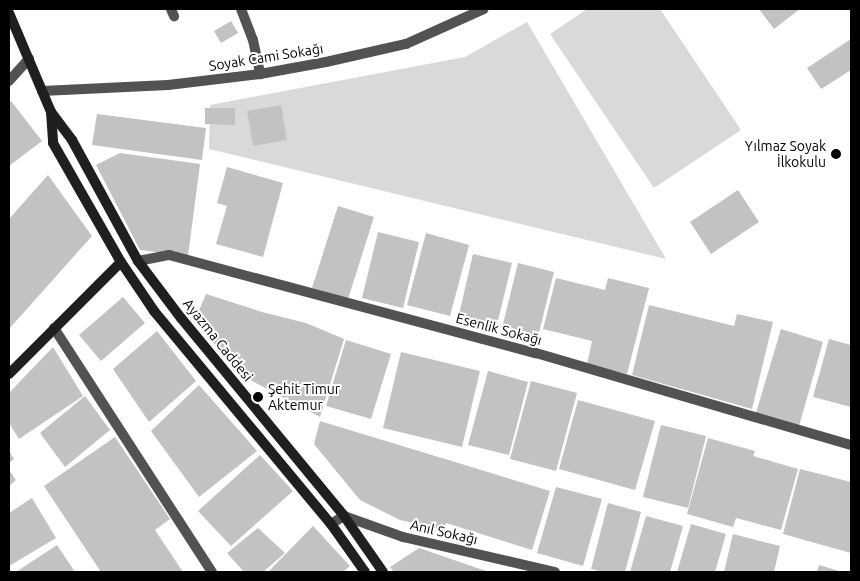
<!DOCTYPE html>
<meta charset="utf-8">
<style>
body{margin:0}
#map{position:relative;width:860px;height:581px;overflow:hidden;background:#fff;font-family:Ubuntu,sans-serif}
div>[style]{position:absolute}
.green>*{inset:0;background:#d9d9d9}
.building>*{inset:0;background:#c2c2c2}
.lane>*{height:10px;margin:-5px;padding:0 5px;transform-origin:5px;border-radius:5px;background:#525252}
.street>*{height:10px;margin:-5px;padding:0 5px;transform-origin:5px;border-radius:5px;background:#525252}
.secondary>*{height:10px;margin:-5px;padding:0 5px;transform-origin:5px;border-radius:5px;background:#1f1f1f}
.dots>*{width:14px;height:14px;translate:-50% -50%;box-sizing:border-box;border:2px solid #fff;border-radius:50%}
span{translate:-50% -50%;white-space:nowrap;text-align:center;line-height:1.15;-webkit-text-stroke:4px #fff;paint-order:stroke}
.street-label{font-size:14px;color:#000}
.poi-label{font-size:14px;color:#000}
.right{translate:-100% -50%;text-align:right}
.left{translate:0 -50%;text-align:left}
.frame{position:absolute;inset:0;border:10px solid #000;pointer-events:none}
</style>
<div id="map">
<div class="green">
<i style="clip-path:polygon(587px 9px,660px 9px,741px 130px,654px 188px,550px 34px)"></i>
<i style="clip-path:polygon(527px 22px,666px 259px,209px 149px,210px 105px,465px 57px)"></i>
</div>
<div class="building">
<i style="clip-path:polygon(759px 9px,800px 9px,774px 29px)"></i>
<i style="clip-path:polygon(231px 21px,238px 33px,221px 43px,214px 31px)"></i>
<i style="clip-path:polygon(851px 39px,851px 70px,821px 89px,807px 68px)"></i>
<i style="clip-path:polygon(11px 101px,42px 141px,9px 166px,9px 103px)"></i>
<i style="clip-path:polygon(281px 105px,287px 140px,253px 146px,247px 111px)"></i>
<i style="clip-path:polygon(205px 108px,235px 108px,235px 125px,205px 124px)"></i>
<i style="clip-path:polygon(97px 114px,206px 128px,202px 160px,92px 145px)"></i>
<i style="clip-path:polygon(120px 153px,200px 164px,188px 256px,140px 250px,96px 165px)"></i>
<i style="clip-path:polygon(227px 167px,283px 183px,263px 257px,216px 244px,227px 206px,217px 203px)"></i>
<i style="clip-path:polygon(48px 175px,92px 236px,9px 329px,9px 219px)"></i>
<i style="clip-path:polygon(738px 190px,759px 222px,711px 254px,690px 222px)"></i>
<i style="clip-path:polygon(338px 206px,374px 217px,348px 299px,312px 288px)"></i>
<i style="clip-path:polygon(378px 232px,419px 242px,403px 308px,362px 298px)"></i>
<i style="clip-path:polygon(426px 233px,469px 245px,450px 316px,407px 305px)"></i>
<i style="clip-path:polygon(473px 254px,512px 263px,495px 333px,457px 323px)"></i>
<i style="clip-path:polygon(518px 263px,554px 272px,536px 345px,500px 336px)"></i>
<i style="clip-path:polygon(556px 278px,605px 290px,608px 278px,649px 288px,627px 374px,587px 364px,592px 341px,543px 329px)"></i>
<i style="clip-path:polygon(206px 294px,262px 312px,306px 323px,344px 339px,320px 417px,239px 374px,195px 320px)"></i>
<i style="clip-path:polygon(123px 297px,145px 323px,101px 361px,79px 335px)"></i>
<i style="clip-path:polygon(649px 305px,734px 326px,737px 314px,773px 322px,752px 409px,632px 375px)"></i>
<i style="clip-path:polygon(781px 329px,823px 342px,799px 426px,756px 413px)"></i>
<i style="clip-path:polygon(157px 331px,196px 381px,149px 422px,113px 369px)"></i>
<i style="clip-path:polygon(829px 339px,851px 345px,851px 407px,813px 397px)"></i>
<i style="clip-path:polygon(346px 340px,391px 354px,371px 419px,326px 406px)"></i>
<i style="clip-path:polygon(53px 347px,83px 396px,19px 439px,9px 423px,9px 393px)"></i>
<i style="clip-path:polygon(401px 352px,480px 371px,462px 447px,383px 428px)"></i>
<i style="clip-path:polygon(488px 371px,528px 382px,509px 455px,468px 445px)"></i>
<i style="clip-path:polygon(531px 381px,577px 393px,556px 471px,510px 459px)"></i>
<i style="clip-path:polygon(199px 385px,257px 451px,199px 497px,151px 431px)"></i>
<i style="clip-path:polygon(85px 396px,110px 430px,65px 467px,40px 433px)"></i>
<i style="clip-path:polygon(578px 400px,655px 421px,635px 490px,559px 469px)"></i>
<i style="clip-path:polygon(320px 421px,550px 491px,532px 550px,446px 523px,444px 530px,400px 520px,360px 500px,314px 444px)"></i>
<i style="clip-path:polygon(661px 425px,706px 436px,688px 508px,643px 497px)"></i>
<i style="clip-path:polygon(115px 437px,170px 519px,155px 530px,183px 572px,101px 572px,44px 486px)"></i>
<i style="clip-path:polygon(708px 438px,755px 451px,753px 456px,798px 469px,781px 530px,736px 518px,733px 527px,687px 514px)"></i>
<i style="clip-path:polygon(9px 451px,14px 459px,9px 463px)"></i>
<i style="clip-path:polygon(260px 455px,293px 491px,231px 546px,198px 511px)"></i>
<i style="clip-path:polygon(800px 469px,851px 482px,851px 553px,783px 534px)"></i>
<i style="clip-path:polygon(9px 470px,16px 480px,9px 486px)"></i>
<i style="clip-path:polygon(556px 487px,602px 499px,583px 566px,537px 553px)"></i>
<i style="clip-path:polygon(32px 498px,56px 538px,9px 566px,9px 513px)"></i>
<i style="clip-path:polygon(608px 503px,641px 512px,625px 572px,604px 572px,591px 569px)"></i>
<i style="clip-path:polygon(646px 516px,683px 526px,670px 572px,630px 572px)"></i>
<i style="clip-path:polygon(691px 524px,726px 534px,715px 572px,677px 572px)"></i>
<i style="clip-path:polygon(313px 526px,350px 566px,343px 572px,268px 572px)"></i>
<i style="clip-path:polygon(258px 528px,285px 553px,263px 572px,244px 572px,227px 553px)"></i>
<i style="clip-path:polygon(733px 534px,780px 546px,774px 572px,724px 572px)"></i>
<i style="clip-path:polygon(57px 545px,75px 572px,16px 572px)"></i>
<i style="clip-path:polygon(419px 548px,489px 572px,394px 572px,390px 567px)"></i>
<i style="clip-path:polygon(819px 565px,843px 572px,817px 572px)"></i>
</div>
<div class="lane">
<i style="left:171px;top:9px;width:8px;rotate:67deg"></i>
<i style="left:241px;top:9px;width:33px;rotate:69deg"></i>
<i style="left:253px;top:40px;width:35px;rotate:78deg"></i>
</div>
<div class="street">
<i style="left:9px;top:81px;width:30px;rotate:-48deg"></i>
<i style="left:42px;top:91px;width:126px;rotate:-2.7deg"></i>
<i style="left:168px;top:85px;width:93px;rotate:-6.8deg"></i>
<i style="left:260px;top:74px;width:67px;rotate:-10.3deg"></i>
<i style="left:326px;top:62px;width:82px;rotate:-12.7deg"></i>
<i style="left:406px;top:44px;width:85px;rotate:-24.2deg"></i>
<i style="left:138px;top:261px;width:32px;rotate:-11deg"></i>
<i style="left:169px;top:255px;width:380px;rotate:15deg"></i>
<i style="left:536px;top:353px;width:328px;rotate:16.3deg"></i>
<i style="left:54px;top:328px;width:291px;rotate:57.1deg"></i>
<i style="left:331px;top:524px;width:15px;rotate:-32deg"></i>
<i style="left:344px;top:516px;width:63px;rotate:19.6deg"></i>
<i style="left:403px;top:537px;width:156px;rotate:13deg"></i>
</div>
<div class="secondary">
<i style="left:9px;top:13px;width:108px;rotate:67deg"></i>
<i style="left:51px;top:112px;width:35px;rotate:53deg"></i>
<i style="left:72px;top:140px;width:138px;rotate:61.4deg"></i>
<i style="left:138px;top:261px;width:71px;rotate:53deg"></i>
<i style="left:181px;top:318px;width:256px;rotate:50.5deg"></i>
<i style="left:344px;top:516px;width:68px;rotate:55.1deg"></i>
<i style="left:51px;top:112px;width:31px;rotate:86deg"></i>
<i style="left:53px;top:143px;width:137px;rotate:60.3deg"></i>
<i style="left:121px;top:262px;width:59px;rotate:56deg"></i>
<i style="left:154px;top:311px;width:277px;rotate:50.3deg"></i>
<i style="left:331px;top:524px;width:59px;rotate:54.7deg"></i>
<i style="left:9px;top:374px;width:158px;rotate:-45deg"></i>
</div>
<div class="dots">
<i style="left:836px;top:154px;background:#000"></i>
<i style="left:258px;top:397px;background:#000"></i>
</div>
<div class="street-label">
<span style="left:266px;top:57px;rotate:-9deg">Soyak Cami Sokağı</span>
<span style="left:499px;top:329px;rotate:15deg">Esenlik Sokağı</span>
<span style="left:218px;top:340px;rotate:51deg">Ayazma Caddesi</span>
<span style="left:444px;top:532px;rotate:13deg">Anıl Sokağı</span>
</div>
<div class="poi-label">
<span class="right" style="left:826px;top:154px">Yılmaz Soyak<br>İlkokulu</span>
<span class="left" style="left:268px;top:397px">Şehit Timur<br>Aktemur</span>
</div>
<div class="frame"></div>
</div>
